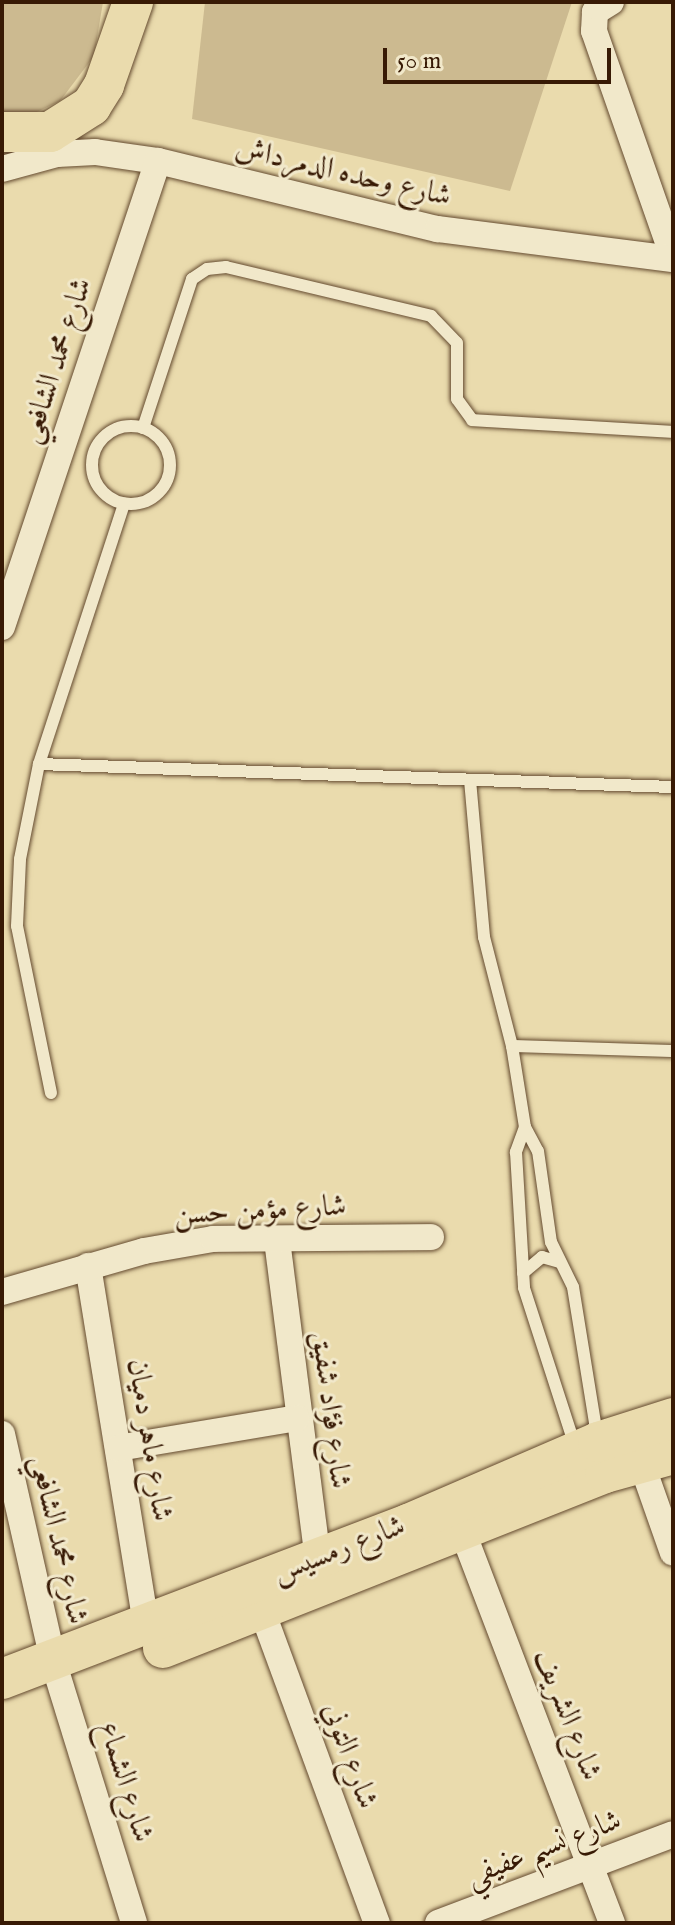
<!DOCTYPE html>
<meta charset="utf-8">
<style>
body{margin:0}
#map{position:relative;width:675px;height:1925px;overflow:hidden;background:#eadbad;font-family:"IM FELL English",Amiri,serif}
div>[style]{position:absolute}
.green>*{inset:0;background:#ccba90}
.roads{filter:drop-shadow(0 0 2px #644a2f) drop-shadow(0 0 2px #644a2f)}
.service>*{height:12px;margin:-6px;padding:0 6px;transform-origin:6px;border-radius:6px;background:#f1e8ca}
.service>.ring{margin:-6px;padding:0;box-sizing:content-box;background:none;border:12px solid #f1e8ca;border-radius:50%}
.minor>*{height:26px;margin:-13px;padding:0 13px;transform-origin:13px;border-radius:13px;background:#f1e8ca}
.primary>*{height:40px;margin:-20px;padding:0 20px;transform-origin:20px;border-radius:20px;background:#eadbad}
span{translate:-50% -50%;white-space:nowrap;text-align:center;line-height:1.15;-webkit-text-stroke:6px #f1e8ca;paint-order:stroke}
.street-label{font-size:30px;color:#381a05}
.frame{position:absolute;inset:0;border:4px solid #381a05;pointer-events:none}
.scale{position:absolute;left:383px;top:48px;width:228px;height:36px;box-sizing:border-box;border:4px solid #381a05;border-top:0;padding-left:10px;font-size:24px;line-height:28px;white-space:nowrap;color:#381a05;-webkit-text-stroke:6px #f1e8ca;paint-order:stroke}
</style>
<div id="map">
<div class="green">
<i style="clip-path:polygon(2px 2px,103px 2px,94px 56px,60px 101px,22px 119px,2px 116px)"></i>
<i style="clip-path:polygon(205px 2px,572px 2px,510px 191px,192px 119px)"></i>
</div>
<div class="roads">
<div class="service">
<i class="ring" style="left:92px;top:426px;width:66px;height:66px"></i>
<i style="left:143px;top:428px;width:157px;rotate:-71.8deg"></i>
<i style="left:192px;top:279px;width:18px;rotate:-34deg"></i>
<i style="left:207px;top:269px;width:19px;rotate:-6deg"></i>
<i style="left:226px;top:267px;width:211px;rotate:13.4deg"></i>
<i style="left:431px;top:316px;width:37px;rotate:46deg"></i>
<i style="left:457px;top:343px;width:56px;rotate:90deg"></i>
<i style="left:457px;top:399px;width:26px;rotate:54deg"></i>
<i style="left:472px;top:420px;width:201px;rotate:3.4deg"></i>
<i style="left:39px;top:764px;width:634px;rotate:2.08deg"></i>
<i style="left:470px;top:780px;width:158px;rotate:84.9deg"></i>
<i style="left:484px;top:937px;width:113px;rotate:75.6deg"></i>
<i style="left:512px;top:1046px;width:82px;rotate:80.9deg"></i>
<i style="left:525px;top:1127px;width:27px;rotate:62deg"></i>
<i style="left:538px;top:1151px;width:92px;rotate:81.9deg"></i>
<i style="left:551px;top:1242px;width:50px;rotate:63.9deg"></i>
<i style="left:573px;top:1287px;width:150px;rotate:80.8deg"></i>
<i style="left:512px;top:1046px;width:161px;rotate:1.8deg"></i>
<i style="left:51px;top:1093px;width:170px;rotate:-101.5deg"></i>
<i style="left:17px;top:926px;width:67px;rotate:-87.4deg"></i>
<i style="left:20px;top:859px;width:97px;rotate:-78.7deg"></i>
<i style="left:39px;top:764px;width:274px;rotate:-71.9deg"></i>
<i style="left:525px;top:1127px;width:27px;rotate:110deg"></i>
<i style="left:516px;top:1152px;width:136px;rotate:86.6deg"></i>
<i style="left:524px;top:1288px;width:166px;rotate:72.1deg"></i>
<i style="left:523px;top:1273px;width:25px;rotate:-40deg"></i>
<i style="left:542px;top:1257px;width:19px;rotate:16deg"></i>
</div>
<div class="minor">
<i style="left:611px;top:2px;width:19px;rotate:148deg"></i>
<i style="left:595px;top:12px;width:19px;rotate:93deg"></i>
<i style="left:594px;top:31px;width:239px;rotate:70.7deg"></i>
<i style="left:2px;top:169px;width:57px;rotate:-15.3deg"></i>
<i style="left:57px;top:154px;width:38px;rotate:-3deg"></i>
<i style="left:95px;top:152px;width:64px;rotate:8.1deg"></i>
<i style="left:158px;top:161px;width:288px;rotate:13.7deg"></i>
<i style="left:438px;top:229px;width:237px;rotate:7.3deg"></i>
<i style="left:2px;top:627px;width:491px;rotate:-71.5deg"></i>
<i style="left:277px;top:1240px;width:337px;rotate:82.7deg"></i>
<i style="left:88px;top:1266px;width:364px;rotate:80.8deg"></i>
<i style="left:2px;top:1292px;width:148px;rotate:-16.1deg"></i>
<i style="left:144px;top:1251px;width:70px;rotate:-9.9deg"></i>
<i style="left:213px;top:1239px;width:218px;rotate:-0.5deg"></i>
<i style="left:2px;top:1434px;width:233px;rotate:77.3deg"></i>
<i style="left:53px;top:1661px;width:274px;rotate:72.8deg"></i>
<i style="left:118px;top:1448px;width:181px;rotate:-9.5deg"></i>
<i style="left:641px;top:1462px;width:96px;rotate:70.6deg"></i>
<i style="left:462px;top:1530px;width:421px;rotate:69.1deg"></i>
<i style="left:262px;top:1611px;width:333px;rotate:69.8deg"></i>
<i style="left:438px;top:1923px;width:251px;rotate:-20.7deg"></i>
</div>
<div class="primary">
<i style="left:2px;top:132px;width:48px"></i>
<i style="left:50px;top:132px;width:49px;rotate:-32.4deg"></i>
<i style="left:91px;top:106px;width:25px;rotate:-58deg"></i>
<i style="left:104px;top:85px;width:88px;rotate:-70.7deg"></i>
<i style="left:163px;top:1648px;width:475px;rotate:-21.6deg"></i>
<i style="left:605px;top:1473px;width:71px;rotate:-15.6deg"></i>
<i style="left:2px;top:1679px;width:435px;rotate:-20.9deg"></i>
<i style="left:408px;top:1524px;width:207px;rotate:-23.3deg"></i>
<i style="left:598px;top:1442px;width:79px;rotate:-17.7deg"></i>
</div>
</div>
<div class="street-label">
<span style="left:343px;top:173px;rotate:13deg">شارع وحده الدمرداش</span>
<span style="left:57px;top:361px;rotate:-72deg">شارع محمد الشافعي</span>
<span style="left:260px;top:1211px;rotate:-3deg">شارع مؤمن حسن</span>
<span style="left:330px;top:1410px;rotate:83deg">شارع فؤاد شفيق</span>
<span style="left:149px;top:1440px;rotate:81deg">شارع ماهر دميان</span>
<span style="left:58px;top:1540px;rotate:77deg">شارع محمد الشافعي</span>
<span style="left:339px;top:1550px;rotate:-21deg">شارع رمسيس</span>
<span style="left:567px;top:1715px;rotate:69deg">شارع الشريف</span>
<span style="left:349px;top:1756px;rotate:70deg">شارع التوني</span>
<span style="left:125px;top:1782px;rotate:73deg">شارع الشماع</span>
<span style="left:544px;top:1849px;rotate:-21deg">شارع نسيم عفيفي</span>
</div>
<div class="frame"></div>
<div class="scale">50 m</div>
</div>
